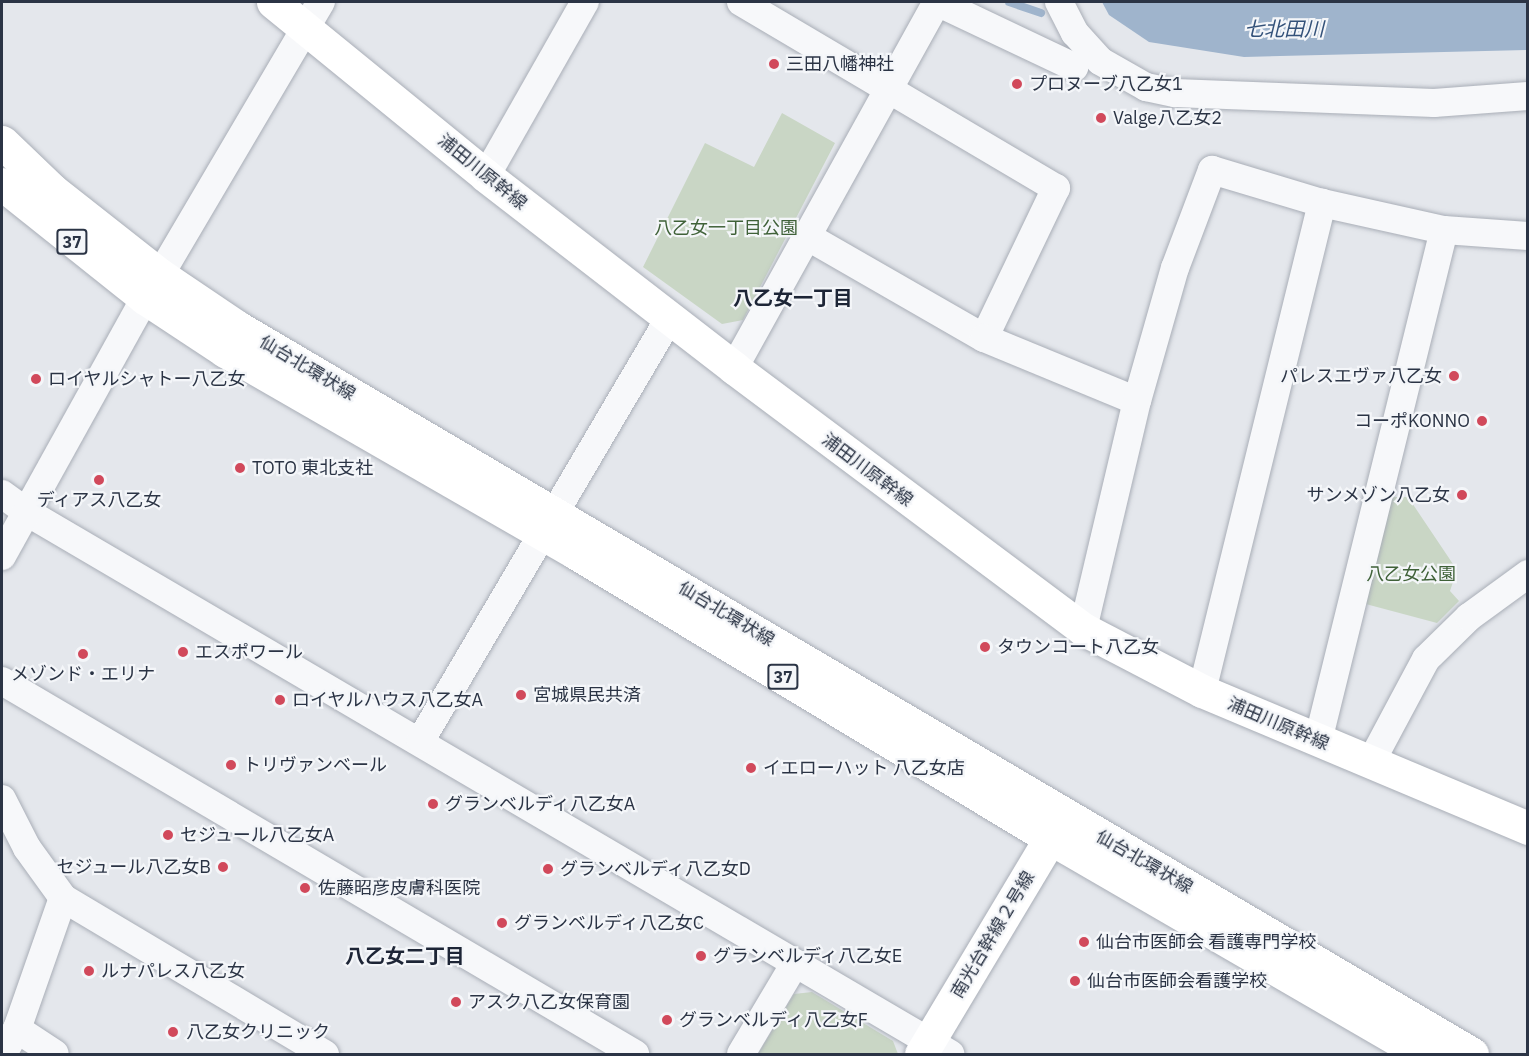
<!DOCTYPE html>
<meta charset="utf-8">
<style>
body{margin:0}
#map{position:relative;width:1529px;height:1056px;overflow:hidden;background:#e4e7ec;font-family:"IBM Plex Sans","Noto Sans JP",sans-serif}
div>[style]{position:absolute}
.green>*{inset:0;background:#c9d6c5}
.water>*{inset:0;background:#9fb4cc}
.stream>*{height:8px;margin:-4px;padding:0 4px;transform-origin:4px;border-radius:4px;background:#9fb4cc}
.roads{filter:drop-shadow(0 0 2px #a9aeb7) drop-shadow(0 0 2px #a9aeb7)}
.street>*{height:28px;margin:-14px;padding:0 14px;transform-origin:14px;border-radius:14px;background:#f7f8fa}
.secondary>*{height:33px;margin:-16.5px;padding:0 16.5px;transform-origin:16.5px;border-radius:16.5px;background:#fff}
.primary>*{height:33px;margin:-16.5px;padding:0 16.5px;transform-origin:16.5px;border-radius:16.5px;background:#fff}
.dots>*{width:16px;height:16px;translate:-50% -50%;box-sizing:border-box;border:3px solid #f4f6f9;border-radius:50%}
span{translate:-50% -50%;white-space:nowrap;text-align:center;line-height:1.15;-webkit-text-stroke:4.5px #f4f6f9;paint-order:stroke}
.shield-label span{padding:2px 4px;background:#f4f6f9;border:2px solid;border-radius:4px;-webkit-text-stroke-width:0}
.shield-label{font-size:16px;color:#2b3445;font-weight:700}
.poi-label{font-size:18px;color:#2b3445}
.left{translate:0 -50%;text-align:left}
.right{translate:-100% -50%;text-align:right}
.street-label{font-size:18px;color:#2b3445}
.park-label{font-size:18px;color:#3f6138}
.water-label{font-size:20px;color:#34527a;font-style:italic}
.neighbourhood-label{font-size:20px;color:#1d2536;font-weight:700}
.frame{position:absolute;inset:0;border:3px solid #2b3445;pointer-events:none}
</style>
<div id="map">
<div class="green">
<i style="clip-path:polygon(782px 113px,835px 143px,743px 320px,722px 324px,643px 267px,705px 143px,754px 167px)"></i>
<i style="clip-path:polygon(1388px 497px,1408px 497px,1457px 570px,1450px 591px,1459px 601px,1437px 623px,1362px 603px)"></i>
<i style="clip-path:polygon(812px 992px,893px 1041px,898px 1054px,758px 1054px,794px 994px)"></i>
</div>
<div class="water">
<i style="clip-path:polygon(1102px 2px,1527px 2px,1527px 50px,1244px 57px,1149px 42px,1109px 15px)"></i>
</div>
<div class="stream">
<i style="left:1009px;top:2px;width:34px;rotate:19deg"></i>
</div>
<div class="roads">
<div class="street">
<i style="left:741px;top:2px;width:366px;rotate:30.6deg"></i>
<i style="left:1056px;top:188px;width:166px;rotate:115.6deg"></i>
<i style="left:984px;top:338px;width:207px;rotate:-150.1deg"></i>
<i style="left:1059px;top:2px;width:35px;rotate:63deg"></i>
<i style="left:1075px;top:33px;width:38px;rotate:48deg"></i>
<i style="left:1100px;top:61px;width:53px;rotate:29.5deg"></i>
<i style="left:1146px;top:87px;width:30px;rotate:12deg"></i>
<i style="left:1175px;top:93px;width:259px;rotate:2.2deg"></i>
<i style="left:1434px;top:103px;width:94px;rotate:-4.3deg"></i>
<i style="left:486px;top:176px;width:200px;rotate:-60.4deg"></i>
<i style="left:160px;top:275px;width:317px;rotate:-59.5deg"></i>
<i style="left:984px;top:338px;width:165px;rotate:22.4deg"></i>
<i style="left:734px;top:368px;width:419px;rotate:-61deg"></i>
<i style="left:937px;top:2px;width:152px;rotate:25.4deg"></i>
<i style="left:2px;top:494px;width:29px;rotate:36deg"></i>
<i style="left:25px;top:511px;width:1073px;rotate:30.41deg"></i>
<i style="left:2px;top:556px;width:295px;rotate:-61deg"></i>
<i style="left:1083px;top:629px;width:234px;rotate:-76.7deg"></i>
<i style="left:1137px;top:401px;width:138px;rotate:-74.1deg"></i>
<i style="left:1175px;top:268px;width:105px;rotate:-69.3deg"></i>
<i style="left:1212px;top:170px;width:115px;rotate:16.7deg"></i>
<i style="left:1322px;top:203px;width:125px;rotate:12.5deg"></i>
<i style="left:1444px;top:230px;width:84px;rotate:4.1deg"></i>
<i style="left:2px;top:681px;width:735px;rotate:30.51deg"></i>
<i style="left:1202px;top:691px;width:503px;rotate:-76.18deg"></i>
<i style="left:421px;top:740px;width:490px;rotate:-59.5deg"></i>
<i style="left:1318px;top:741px;width:526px;rotate:-76.15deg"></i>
<i style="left:1371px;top:762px;width:117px;rotate:-61.9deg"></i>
<i style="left:1426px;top:659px;width:60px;rotate:-44.3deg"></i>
<i style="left:1469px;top:617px;width:73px;rotate:-36.1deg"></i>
<i style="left:2px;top:799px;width:55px;rotate:63deg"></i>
<i style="left:27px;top:848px;width:62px;rotate:54.2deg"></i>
<i style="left:63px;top:898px;width:305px;rotate:30.8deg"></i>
<i style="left:17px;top:1029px;width:45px;rotate:33.3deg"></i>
<i style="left:3px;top:1054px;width:29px;rotate:-61deg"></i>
<i style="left:17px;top:1029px;width:139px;rotate:-70.7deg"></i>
<i style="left:741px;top:1054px;width:104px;rotate:-59.2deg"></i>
</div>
<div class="secondary">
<i style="left:273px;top:2px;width:275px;rotate:39.2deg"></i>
<i style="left:486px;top:176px;width:314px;rotate:37.7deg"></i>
<i style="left:734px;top:368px;width:436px;rotate:36.8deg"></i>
<i style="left:1083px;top:629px;width:134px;rotate:27.5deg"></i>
<i style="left:1202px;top:691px;width:354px;rotate:22.8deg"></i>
<i style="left:921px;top:1054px;width:279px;rotate:-59.1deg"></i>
</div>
<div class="primary">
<i style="left:2px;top:142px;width:69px;rotate:43.8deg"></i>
<i style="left:52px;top:190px;width:137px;rotate:38.2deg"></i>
<i style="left:160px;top:275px;width:93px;rotate:34deg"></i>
<i style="left:237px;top:327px;width:1433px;rotate:30.48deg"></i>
<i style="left:2px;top:184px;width:183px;rotate:38.6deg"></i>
<i style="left:145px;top:298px;width:96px;rotate:33.5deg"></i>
<i style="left:225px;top:351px;width:405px;rotate:29.9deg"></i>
<i style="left:576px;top:553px;width:553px;rotate:31.02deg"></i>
<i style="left:1050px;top:838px;width:430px;rotate:30.1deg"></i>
</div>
</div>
<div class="dots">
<i style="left:774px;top:64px;background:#d1495b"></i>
<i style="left:1017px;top:84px;background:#d1495b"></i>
<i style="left:1101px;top:118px;background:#d1495b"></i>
<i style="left:1454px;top:376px;background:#d1495b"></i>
<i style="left:36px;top:379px;background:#d1495b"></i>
<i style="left:1482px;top:421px;background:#d1495b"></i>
<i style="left:240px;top:468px;background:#d1495b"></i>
<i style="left:99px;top:480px;background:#d1495b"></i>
<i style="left:1462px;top:495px;background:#d1495b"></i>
<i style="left:985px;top:647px;background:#d1495b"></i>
<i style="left:183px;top:652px;background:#d1495b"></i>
<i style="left:83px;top:654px;background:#d1495b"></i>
<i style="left:521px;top:695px;background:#d1495b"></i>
<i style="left:280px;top:700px;background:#d1495b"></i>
<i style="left:231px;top:765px;background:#d1495b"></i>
<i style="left:751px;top:768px;background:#d1495b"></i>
<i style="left:433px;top:804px;background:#d1495b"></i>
<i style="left:168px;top:835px;background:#d1495b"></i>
<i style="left:223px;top:867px;background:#d1495b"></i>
<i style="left:548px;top:869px;background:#d1495b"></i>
<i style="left:305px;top:888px;background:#d1495b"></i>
<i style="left:502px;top:923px;background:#d1495b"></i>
<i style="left:1084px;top:942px;background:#d1495b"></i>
<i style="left:701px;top:956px;background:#d1495b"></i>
<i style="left:89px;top:971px;background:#d1495b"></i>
<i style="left:1075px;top:981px;background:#d1495b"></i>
<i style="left:456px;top:1002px;background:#d1495b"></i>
<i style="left:667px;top:1020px;background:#d1495b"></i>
<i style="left:173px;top:1032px;background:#d1495b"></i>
</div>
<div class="shield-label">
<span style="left:72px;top:242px">37</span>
<span style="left:783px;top:677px">37</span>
</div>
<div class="poi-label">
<span class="left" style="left:786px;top:64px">三田八幡神社</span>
<span class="left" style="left:1029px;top:84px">プロヌーブ八乙女1</span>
<span class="left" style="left:1113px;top:118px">Valge八乙女2</span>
<span class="right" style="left:1442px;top:376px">パレスエヴァ八乙女</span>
<span class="left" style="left:48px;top:379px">ロイヤルシャトー八乙女</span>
<span class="right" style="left:1470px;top:421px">コーポKONNO</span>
<span class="left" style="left:252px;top:468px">TOTO 東北支社</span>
<span class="right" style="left:1450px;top:495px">サンメゾン八乙女</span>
<span style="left:99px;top:500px">ディアス八乙女</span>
<span class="left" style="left:997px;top:647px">タウンコート八乙女</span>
<span class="left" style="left:195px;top:652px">エスポワール</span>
<span style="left:83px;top:674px">メゾンド・エリナ</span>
<span class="left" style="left:533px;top:695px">宮城県民共済</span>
<span class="left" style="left:292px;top:700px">ロイヤルハウス八乙女A</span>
<span class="left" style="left:243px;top:765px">トリヴァンベール</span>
<span class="left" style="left:763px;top:768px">イエローハット 八乙女店</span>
<span class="left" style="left:445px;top:804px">グランベルディ八乙女A</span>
<span class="left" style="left:180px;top:835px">セジュール八乙女A</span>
<span class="right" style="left:211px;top:867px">セジュール八乙女B</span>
<span class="left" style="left:560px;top:869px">グランベルディ八乙女D</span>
<span class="left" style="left:318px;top:888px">佐藤昭彦皮膚科医院</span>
<span class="left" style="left:514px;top:923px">グランベルディ八乙女C</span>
<span class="left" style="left:1096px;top:942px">仙台市医師会 看護専門学校</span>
<span class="left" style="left:713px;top:956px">グランベルディ八乙女E</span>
<span class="left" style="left:101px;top:971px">ルナパレス八乙女</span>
<span class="left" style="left:1087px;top:981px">仙台市医師会看護学校</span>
<span class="left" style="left:468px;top:1002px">アスク八乙女保育園</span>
<span class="left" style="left:679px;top:1020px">グランベルディ八乙女F</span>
<span class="left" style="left:186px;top:1032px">八乙女クリニック</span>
</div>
<div class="street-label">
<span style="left:482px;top:172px;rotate:39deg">浦田川原幹線</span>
<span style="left:307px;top:368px;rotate:31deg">仙台北環状線</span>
<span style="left:867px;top:470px;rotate:37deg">浦田川原幹線</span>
<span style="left:726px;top:614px;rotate:31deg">仙台北環状線</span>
<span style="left:1278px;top:724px;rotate:23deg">浦田川原幹線</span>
<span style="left:1144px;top:862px;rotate:30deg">仙台北環状線</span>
<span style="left:993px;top:935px;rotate:-59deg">南光台幹線２号線</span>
</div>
<div class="park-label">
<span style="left:726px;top:228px">八乙女一丁目公園</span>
<span style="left:1411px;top:574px">八乙女公園</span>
</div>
<div class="water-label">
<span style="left:1284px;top:28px">七北田川</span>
</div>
<div class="neighbourhood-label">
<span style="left:793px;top:297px">八乙女一丁目</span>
<span style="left:405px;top:955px">八乙女二丁目</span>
</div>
<div class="frame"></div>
</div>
